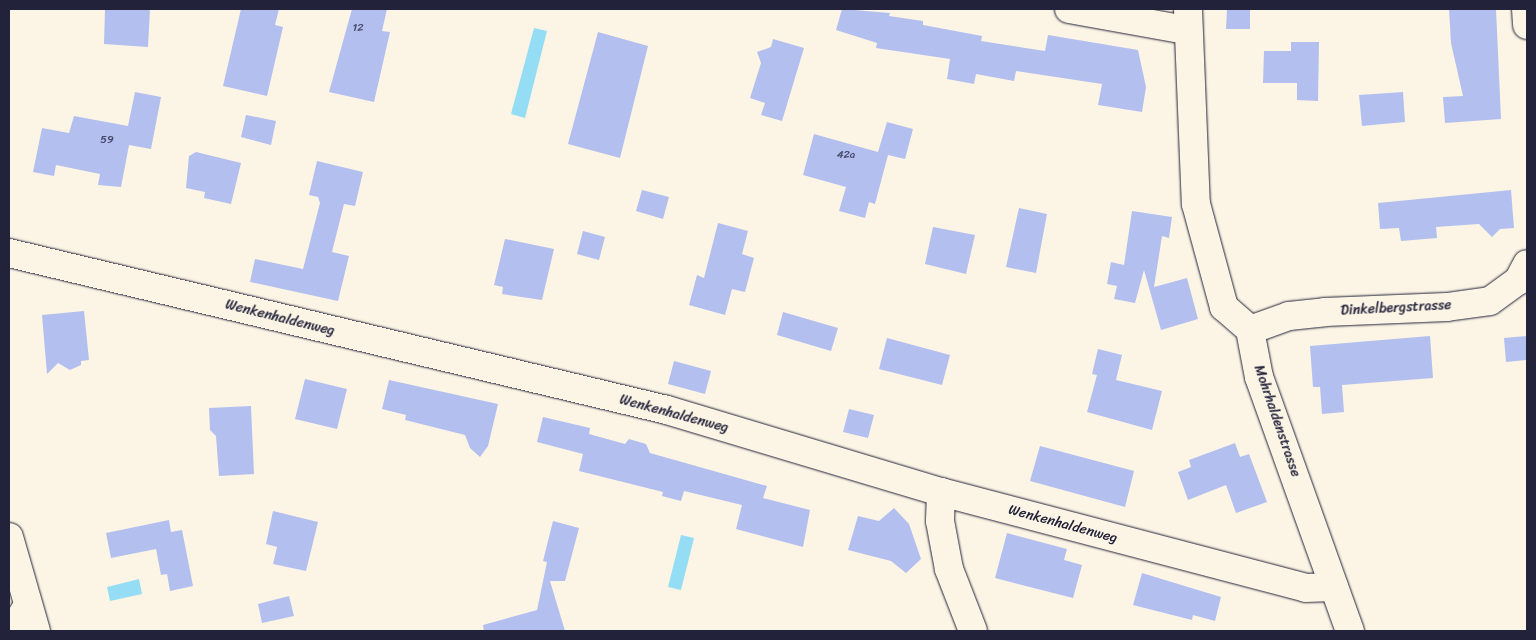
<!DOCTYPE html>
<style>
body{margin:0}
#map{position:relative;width:1536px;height:640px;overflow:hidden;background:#fcf5e5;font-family:Sriracha,sans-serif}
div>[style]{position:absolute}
.water>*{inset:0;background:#94ddf5}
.building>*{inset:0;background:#b3bfef}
.roads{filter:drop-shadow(0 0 1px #22223b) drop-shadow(0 0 1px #22223b)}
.minor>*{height:28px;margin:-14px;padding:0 14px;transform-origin:14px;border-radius:14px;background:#fcf5e5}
span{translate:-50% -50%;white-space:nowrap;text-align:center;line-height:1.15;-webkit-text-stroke:5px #fcf5e5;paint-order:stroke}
.number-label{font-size:11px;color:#464968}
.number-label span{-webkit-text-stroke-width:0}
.street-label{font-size:14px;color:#22223b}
.frame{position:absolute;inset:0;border:10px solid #22223b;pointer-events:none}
</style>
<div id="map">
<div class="water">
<i style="clip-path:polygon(534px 28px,547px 31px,525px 118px,511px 114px)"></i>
<i style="clip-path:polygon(681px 535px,694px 538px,681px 590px,668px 587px)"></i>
<i style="clip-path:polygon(139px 579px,142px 594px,110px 601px,107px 587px)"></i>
</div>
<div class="building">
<i style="clip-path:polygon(105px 9px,150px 9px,148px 47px,104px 44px)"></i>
<i style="clip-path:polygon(241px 9px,279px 9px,275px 25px,283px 27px,267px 96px,223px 86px)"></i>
<i style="clip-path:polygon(352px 9px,387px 9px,382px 31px,390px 32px,374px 102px,329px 92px)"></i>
<i style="clip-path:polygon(842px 9px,890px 13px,889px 16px,923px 21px,923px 25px,982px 36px,981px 41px,1045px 51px,1048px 35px,1138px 50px,1146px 87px,1142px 112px,1098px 105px,1102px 84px,1016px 71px,1014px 81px,976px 74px,974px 84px,947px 79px,950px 59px,876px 48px,877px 43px,836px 30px)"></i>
<i style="clip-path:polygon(1227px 9px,1250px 9px,1250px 29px,1226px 29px)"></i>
<i style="clip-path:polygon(1449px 9px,1496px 9px,1501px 119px,1445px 123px,1443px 97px,1463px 96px,1451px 43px)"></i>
<i style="clip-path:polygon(598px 32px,648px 46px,620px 158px,568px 144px)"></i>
<i style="clip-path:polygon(773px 39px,804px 48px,782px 121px,761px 115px,765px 103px,750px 98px,761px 63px,757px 52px,771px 47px)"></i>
<i style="clip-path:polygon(1291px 42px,1319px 42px,1318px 101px,1297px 100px,1297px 83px,1263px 83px,1264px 51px,1291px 51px)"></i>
<i style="clip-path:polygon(135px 92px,161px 97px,151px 149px,129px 145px,121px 187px,98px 185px,100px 174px,56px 165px,54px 176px,33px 172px,42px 128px,69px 133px,74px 116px,128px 126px)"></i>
<i style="clip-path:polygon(1403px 92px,1405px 122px,1362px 126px,1359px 95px)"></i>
<i style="clip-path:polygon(246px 115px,276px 121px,271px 145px,241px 137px)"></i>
<i style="clip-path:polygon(887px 122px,913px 129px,905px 159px,888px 155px,875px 204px,869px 202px,865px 218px,839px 211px,846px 187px,803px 175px,814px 134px,878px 152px)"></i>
<i style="clip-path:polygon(196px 152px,241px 163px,231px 204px,204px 198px,205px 192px,186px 188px,189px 156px)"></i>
<i style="clip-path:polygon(317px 161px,363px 172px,355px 206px,344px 204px,332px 252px,349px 256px,338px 301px,250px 282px,255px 259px,303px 269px,320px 203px,318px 197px,309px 195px)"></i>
<i style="clip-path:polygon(642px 190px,669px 197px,663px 219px,636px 211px)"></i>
<i style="clip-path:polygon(1511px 190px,1514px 228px,1500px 229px,1492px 237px,1479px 224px,1436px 227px,1437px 238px,1401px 241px,1399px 228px,1380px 229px,1378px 203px)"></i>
<i style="clip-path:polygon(1019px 208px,1047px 214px,1036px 273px,1006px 267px)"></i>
<i style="clip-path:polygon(1132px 211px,1172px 217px,1169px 238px,1162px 236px,1154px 287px,1187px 278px,1198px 319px,1161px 330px,1144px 270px,1135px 303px,1114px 299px,1117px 286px,1107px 284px,1111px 262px,1124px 265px)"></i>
<i style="clip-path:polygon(718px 223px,748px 231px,742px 254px,754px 258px,745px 292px,732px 289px,725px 315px,689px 305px,697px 275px,704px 278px)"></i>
<i style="clip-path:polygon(933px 227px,975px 235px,966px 274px,925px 264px)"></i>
<i style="clip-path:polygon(583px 231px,605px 237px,599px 260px,577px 254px)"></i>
<i style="clip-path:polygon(505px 239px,554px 249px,542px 300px,502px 294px,503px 287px,494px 285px)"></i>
<i style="clip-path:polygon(84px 311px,89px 360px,81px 361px,81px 365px,70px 370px,58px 363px,47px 374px,42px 315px)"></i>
<i style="clip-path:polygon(783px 312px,838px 328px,831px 351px,777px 335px)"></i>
<i style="clip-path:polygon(1430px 336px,1433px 378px,1342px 385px,1344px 412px,1322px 414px,1320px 387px,1313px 387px,1310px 346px)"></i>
<i style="clip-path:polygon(1527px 336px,1527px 360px,1506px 362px,1504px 338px)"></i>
<i style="clip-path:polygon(887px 338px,950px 355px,942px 385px,879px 369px)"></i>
<i style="clip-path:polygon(1098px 349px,1122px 355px,1116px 380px,1162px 391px,1152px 430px,1087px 412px,1097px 375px,1092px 374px)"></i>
<i style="clip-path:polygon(674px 361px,711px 371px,705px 394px,668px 384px)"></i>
<i style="clip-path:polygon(305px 379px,347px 389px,337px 429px,295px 419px)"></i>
<i style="clip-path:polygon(389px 380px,498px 404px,488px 446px,480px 457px,470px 448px,465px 435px,405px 420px,406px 415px,382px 409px)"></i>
<i style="clip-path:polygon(251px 406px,254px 474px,219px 476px,216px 436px,210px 430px,209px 408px)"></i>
<i style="clip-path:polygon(849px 409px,874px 415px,868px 438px,843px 432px)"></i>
<i style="clip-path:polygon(543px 417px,590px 428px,589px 434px,625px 444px,629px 439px,646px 444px,650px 453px,767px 486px,763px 498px,810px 510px,803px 547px,736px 529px,742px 505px,684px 491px,681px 501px,662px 496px,663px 492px,579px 471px,583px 454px,537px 442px)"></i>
<i style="clip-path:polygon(1235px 443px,1240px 457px,1249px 454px,1267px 502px,1236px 513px,1226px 485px,1188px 500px,1178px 472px,1191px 467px,1189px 460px)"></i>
<i style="clip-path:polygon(1040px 446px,1134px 471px,1125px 507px,1030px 481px)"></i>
<i style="clip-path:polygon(894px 508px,909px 524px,921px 559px,906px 573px,891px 561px,848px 550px,858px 516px,879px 521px)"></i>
<i style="clip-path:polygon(273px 511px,318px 522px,306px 571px,273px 564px,277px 547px,266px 544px)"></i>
<i style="clip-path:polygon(169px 520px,171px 532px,182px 530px,193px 586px,170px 591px,167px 574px,161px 575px,156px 549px,111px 558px,106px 533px)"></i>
<i style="clip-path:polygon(553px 521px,579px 528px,565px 581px,550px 581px,565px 631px,484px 631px,483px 625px,537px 610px,547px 562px,543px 561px)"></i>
<i style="clip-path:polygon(1007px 533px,1067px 549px,1064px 560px,1082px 565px,1073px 598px,995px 578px)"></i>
<i style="clip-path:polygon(1142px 573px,1221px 597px,1215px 621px,1193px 615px,1192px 620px,1133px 605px)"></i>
<i style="clip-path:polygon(289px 596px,294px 616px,262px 623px,258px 604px)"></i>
</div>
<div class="roads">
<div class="minor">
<i style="left:1069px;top:9px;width:119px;rotate:10.2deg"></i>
<i style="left:1188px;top:9px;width:195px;rotate:87.7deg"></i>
<i style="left:1196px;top:204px;width:107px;rotate:74.8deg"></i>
<i style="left:1224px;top:307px;width:35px;rotate:41deg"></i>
<i style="left:1250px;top:330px;width:48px;rotate:79.2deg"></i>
<i style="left:1259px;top:377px;width:270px;rotate:70.3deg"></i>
<i style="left:1526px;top:9px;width:16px;rotate:86deg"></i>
<i style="left:9px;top:253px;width:676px;rotate:13.42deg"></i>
<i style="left:667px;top:410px;width:286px;rotate:16.7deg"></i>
<i style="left:941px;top:492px;width:377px;rotate:14.7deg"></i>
<i style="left:1306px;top:588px;width:28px;rotate:-2deg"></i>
<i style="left:1250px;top:330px;width:41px;rotate:-19.7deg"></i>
<i style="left:1289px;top:316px;width:36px;rotate:-6deg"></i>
<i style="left:1325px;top:312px;width:122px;rotate:-2.3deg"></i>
<i style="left:1447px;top:307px;width:43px;rotate:-7.9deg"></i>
<i style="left:1490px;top:301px;width:34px;rotate:-36deg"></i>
<i style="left:1518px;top:281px;width:19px;rotate:-62deg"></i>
<i style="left:941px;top:492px;width:29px;rotate:92deg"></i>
<i style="left:940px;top:521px;width:49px;rotate:79.4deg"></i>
<i style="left:949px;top:569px;width:66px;rotate:68.8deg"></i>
<i style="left:9px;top:537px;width:98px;rotate:74deg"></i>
<i style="left:12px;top:631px;width:28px;rotate:-58deg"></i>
</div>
</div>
<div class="number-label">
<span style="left:358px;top:28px">12</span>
<span style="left:107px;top:140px">59</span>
<span style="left:846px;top:155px">42a</span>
</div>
<div class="street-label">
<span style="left:1396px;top:308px;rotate:-3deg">Dinkelbergstrasse</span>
<span style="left:280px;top:318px;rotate:14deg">Wenkenhaldenweg</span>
<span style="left:674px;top:414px;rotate:15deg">Wenkenhaldenweg</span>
<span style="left:1277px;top:421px;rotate:71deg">Mohrhaldenstrasse</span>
<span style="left:1063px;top:524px;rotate:15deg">Wenkenhaldenweg</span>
</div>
<div class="frame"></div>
</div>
